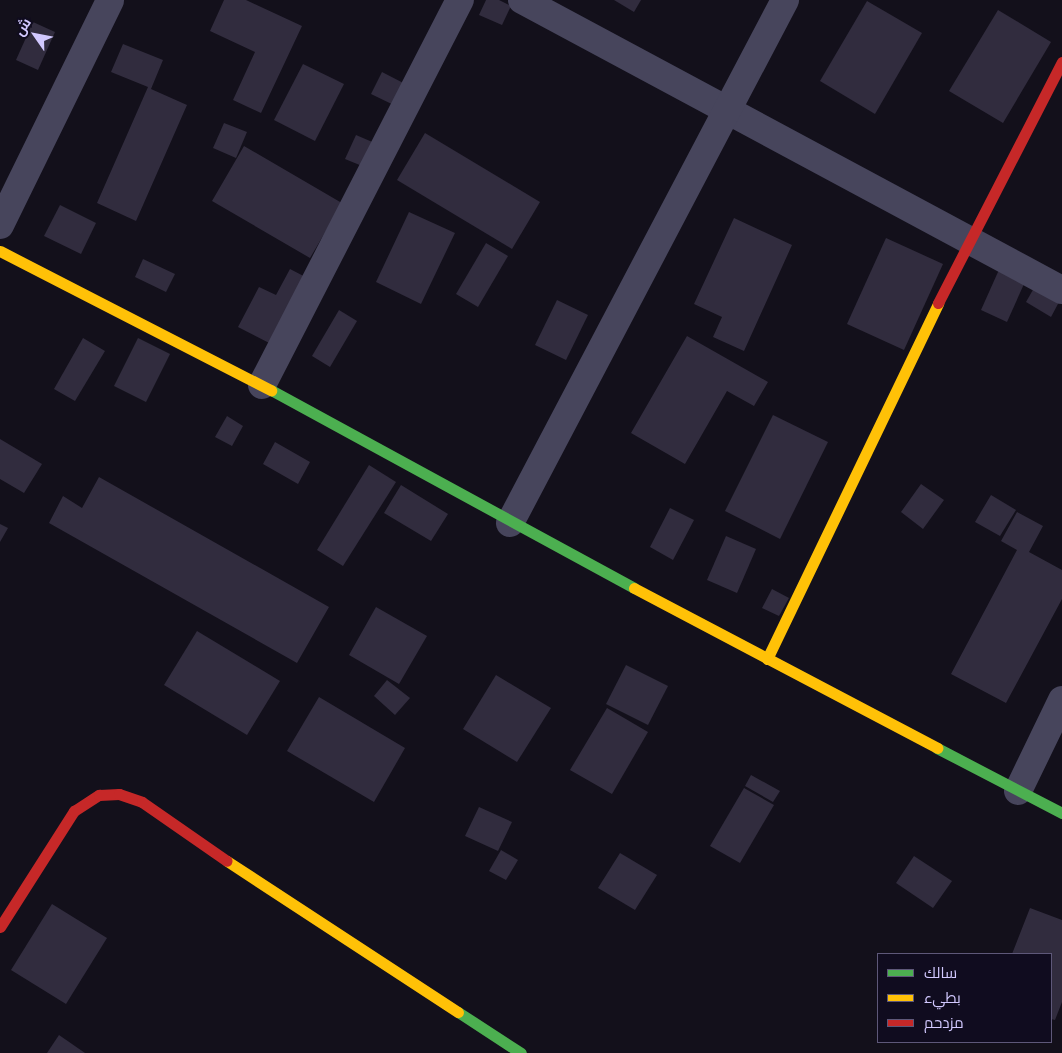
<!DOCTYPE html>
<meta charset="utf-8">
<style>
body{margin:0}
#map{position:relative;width:1062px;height:1053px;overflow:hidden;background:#13101b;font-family:"Exo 2",Cairo,sans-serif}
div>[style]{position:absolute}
.building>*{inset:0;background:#312c3e}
.street>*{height:28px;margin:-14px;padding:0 14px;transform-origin:14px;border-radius:14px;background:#47455c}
.fast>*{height:11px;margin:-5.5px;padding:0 5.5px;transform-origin:5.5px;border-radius:5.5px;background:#4caf50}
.slow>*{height:11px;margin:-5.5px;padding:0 5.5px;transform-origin:5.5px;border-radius:5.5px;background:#ffc107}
.jam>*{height:11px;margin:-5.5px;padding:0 5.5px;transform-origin:5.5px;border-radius:5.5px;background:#c62828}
span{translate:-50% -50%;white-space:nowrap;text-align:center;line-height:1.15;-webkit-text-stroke:4.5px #100c1f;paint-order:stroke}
.legend{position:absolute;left:877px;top:953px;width:175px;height:90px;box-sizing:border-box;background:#100c1f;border:1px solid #5e5879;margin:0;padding:6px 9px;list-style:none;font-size:15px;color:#d2c9ff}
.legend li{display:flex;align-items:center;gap:10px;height:25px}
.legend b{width:25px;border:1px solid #5e5879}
.north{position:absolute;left:10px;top:10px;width:50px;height:50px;-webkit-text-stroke:4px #100c1f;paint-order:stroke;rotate:303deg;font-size:14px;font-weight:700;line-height:20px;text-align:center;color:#d2c9ff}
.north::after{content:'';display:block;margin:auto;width:18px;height:22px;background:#d2c9ff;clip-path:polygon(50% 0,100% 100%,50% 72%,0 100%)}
</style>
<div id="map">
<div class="building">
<i style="clip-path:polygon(224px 0,246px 0,302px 26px,261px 113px,233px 100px,255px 52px,210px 31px)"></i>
<i style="clip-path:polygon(486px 0,499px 0,511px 6px,502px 25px,479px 15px)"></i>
<i style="clip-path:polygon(614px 0,641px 0,634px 12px)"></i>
<i style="clip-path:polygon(867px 1px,922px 33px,875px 114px,820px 81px)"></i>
<i style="clip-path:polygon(998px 10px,1051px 42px,1003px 123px,949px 91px)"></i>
<i style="clip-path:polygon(33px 22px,55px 32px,38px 70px,16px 60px)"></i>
<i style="clip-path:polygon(123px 44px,163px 60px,151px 89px,187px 105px,136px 221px,97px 203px,148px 87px,111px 72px)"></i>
<i style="clip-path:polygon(303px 64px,344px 84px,315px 141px,274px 120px)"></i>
<i style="clip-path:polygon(382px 72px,413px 88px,402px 109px,371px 94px)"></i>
<i style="clip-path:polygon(224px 123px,247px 132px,236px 158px,213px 148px)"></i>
<i style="clip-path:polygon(425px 133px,540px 202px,512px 249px,397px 180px)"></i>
<i style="clip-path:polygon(356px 135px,377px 144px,367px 168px,345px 159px)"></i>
<i style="clip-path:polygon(244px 146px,359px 213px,327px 229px,310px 258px,212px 201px)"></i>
<i style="clip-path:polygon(60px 205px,96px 223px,81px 254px,44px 236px)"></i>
<i style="clip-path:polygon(409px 212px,455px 233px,421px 304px,376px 282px)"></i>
<i style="clip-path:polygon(734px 218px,792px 245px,744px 351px,713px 337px,722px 317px,694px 304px)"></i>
<i style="clip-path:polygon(886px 238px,943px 264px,904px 350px,847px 324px)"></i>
<i style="clip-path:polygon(486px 243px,508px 256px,478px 307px,456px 294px)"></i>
<i style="clip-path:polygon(143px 259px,175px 274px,166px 292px,135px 277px)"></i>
<i style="clip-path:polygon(1002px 263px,1028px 275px,1007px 322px,981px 310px)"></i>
<i style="clip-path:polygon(290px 269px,317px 283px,283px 350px,238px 327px,259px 287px,276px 295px)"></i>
<i style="clip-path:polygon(1034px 288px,1059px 302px,1051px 317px,1026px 302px)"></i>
<i style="clip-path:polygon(557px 300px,588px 315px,566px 360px,535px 345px)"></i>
<i style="clip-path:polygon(339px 310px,357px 321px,330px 367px,312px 356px)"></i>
<i style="clip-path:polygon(687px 336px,768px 382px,754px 406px,727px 391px,685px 464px,631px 433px)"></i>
<i style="clip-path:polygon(83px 338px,105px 351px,75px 401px,54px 389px)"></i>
<i style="clip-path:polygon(138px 338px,170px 354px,146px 402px,114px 386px)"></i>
<i style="clip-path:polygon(773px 415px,828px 442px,780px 539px,725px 511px)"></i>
<i style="clip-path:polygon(227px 416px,243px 426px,232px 446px,215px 437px)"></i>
<i style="clip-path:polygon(0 439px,42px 464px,24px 493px,0 479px)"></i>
<i style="clip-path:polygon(275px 442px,310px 462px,298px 484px,263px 464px)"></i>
<i style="clip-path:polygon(369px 465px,396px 482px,343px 566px,317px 550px)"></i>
<i style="clip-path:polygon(99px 477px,329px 607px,297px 663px,49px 523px,63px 496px,82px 508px)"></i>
<i style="clip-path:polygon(921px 484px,944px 500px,923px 529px,901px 512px)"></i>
<i style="clip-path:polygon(401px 485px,448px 514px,431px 541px,384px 513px)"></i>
<i style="clip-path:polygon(991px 495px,1016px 510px,1000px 536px,975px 522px)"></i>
<i style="clip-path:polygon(670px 508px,694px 520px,673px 560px,650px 547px)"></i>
<i style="clip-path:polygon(1017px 512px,1043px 526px,1029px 552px,1062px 570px,1062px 599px,1006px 703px,951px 674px,1017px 550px,1001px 541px)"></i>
<i style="clip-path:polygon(0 524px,8px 528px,0 542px)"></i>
<i style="clip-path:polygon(726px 536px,756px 549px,737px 593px,707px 580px)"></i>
<i style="clip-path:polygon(772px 589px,789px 598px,779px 616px,762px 608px)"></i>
<i style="clip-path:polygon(376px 607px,427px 636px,399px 684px,349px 655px)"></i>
<i style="clip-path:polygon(197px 631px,280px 681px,247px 735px,164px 685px)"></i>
<i style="clip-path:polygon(626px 665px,668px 686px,648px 725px,606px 704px)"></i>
<i style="clip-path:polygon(496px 675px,551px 708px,517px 762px,463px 729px)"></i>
<i style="clip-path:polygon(387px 680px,410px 698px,395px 715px,374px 696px)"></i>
<i style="clip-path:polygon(319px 697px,405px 748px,374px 802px,287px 751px)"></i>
<i style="clip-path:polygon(607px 708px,648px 732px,612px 794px,570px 770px)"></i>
<i style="clip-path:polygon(751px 775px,780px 791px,773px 802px,745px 786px)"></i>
<i style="clip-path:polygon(744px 788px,774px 805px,740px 863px,710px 846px)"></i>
<i style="clip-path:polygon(479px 807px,512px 822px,498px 851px,465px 836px)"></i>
<i style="clip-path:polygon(501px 850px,518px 860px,506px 880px,489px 871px)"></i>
<i style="clip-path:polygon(620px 853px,657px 875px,635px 910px,598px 888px)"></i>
<i style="clip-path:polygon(914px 856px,952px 881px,933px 908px,896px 883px)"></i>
<i style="clip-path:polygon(52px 904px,107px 938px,66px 1004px,11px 970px)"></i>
<i style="clip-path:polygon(1030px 908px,1062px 920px,1062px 1002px,1055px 1020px,1051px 1019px,1051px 954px,1012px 954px)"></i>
<i style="clip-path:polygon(59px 1035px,85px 1053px,47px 1053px)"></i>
</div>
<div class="street">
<i style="left:522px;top:0;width:613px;rotate:28.24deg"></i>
<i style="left:0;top:225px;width:250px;rotate:-63.9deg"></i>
<i style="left:262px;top:385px;width:433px;rotate:-62.8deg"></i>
<i style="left:510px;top:523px;width:591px;rotate:-62.26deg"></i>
<i style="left:1018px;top:791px;width:101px;rotate:-64.2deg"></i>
</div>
<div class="fast">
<i style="left:271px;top:390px;width:413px;rotate:28.6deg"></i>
<i style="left:937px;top:748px;width:141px;rotate:27.5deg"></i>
<i style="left:458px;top:1012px;width:75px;rotate:33.1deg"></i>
</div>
<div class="slow">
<i style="left:0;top:251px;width:305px;rotate:27.2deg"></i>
<i style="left:634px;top:588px;width:343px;rotate:27.8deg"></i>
<i style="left:767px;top:659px;width:395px;rotate:-64.3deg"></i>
<i style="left:227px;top:861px;width:276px;rotate:33.2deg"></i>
</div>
<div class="jam">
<i style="left:938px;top:303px;width:271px;rotate:-62.8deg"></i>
<i style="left:0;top:927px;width:138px;rotate:-57.5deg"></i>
<i style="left:74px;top:811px;width:30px;rotate:-33deg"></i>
<i style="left:99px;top:795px;width:20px;rotate:-3deg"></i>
<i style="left:119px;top:794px;width:24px;rotate:19deg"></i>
<i style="left:142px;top:802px;width:103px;rotate:34.8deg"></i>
</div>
<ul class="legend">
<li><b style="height:6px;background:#4caf50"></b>سالك</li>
<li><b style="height:6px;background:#ffc107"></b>بطيء</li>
<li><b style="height:6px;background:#c62828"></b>مزدحم</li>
</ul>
<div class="north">ش</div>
</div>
